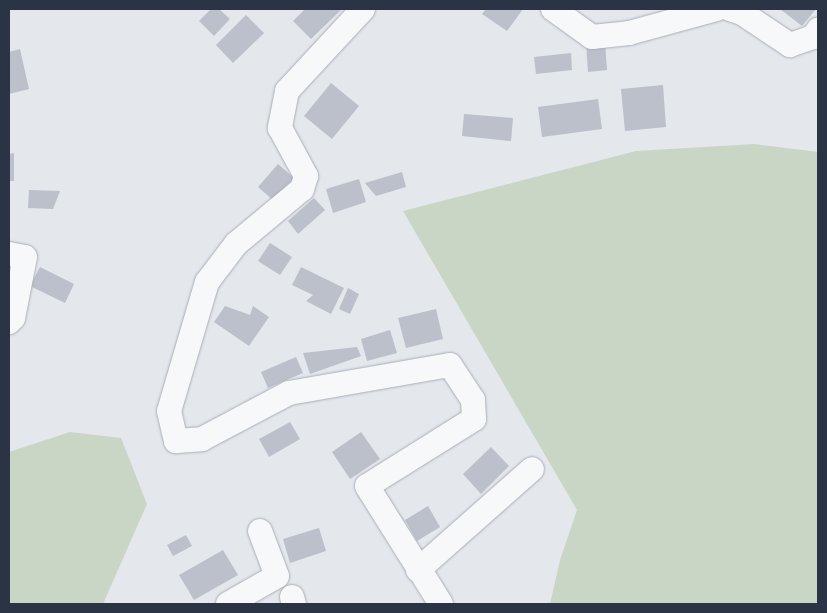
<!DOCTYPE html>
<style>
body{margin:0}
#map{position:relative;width:827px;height:613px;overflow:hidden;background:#e4e7ec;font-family:"Golos Text",sans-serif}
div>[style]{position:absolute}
.green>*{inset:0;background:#c9d6c5}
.building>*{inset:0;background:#bbc0ca}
.roads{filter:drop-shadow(0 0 1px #a9aeb7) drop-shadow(0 0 1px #a9aeb7)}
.minor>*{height:24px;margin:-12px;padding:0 12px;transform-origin:12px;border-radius:12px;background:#f7f8fa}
span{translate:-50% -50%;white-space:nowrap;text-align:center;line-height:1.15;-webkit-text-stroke:4px #f4f6f9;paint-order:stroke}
.frame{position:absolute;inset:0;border:10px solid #2b3445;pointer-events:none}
</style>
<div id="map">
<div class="green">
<i style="clip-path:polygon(754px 144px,818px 152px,818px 604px,550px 604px,560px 560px,577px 510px,403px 211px,636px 151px)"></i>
<i style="clip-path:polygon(70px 432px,121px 438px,147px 504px,103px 604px,9px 604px,9px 452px)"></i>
</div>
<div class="building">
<i style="clip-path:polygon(211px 9px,219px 9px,230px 19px,214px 36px,199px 21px)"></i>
<i style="clip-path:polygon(305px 9px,342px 9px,311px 39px,293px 21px)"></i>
<i style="clip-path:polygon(486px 9px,523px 9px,507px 31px,482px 14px)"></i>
<i style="clip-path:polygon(780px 9px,816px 9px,802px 26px)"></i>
<i style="clip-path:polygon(246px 15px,264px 33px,233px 63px,216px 45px)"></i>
<i style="clip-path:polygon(605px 42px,607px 70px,588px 72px,586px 43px)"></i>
<i style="clip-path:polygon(20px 49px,29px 89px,9px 94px,9px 52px)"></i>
<i style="clip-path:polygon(571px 53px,572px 70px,536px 74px,534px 57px)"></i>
<i style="clip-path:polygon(331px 83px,359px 106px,332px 139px,304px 116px)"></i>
<i style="clip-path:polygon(663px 85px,666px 127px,625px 131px,621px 89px)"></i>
<i style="clip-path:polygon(598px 99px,602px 129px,542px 137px,538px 107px)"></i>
<i style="clip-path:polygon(464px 114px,513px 118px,511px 141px,462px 136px)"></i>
<i style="clip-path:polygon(14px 153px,14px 181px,9px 181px,9px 154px)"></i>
<i style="clip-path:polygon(278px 164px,294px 178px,273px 200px,258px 187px)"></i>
<i style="clip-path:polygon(402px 172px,406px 187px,376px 196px,365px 183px)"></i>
<i style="clip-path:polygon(359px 179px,366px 202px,333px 213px,326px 189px)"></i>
<i style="clip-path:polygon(29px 190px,60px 191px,53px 209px,28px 208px)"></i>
<i style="clip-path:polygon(314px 198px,325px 210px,298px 234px,288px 221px)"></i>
<i style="clip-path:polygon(270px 243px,292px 257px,280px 275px,258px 261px)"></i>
<i style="clip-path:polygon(40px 267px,74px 284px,65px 303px,30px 286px)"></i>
<i style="clip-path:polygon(301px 267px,344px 288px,331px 314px,306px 301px,313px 295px,292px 285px)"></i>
<i style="clip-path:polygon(348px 288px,359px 294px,350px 314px,339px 309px)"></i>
<i style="clip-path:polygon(225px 306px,250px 315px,253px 306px,269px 317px,249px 346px,214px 322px)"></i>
<i style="clip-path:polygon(436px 309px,443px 339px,406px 348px,398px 318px)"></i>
<i style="clip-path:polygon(390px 330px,397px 353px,367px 361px,361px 339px)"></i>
<i style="clip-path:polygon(357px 347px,361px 356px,310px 374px,303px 353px)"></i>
<i style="clip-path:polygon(296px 357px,303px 373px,268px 388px,261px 372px)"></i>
<i style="clip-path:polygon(290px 422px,300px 439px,269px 457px,259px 439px)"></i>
<i style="clip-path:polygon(361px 432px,380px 459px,350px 479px,332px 452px)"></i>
<i style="clip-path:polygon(491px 447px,509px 466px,481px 494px,463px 474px)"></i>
<i style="clip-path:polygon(428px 506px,440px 527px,417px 541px,405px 520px)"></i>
<i style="clip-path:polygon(319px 528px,326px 551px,290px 563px,283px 539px)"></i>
<i style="clip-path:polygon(186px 535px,192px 546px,173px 556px,167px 545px)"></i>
<i style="clip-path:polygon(223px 550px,238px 575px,194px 600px,179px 575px)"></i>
</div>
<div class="roads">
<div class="minor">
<i style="left:363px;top:9px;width:112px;rotate:132.8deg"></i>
<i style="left:287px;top:91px;width:38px;rotate:101deg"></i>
<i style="left:280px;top:128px;width:55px;rotate:61.6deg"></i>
<i style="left:306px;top:176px;width:14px;rotate:107deg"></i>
<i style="left:302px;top:189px;width:86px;rotate:140.2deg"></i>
<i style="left:236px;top:244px;width:48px;rotate:127.3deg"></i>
<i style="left:207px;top:282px;width:134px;rotate:106.4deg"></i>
<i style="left:169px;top:411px;width:31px;rotate:77deg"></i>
<i style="left:176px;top:441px;width:26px;rotate:-4deg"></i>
<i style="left:202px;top:439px;width:98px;rotate:-27.9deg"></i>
<i style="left:289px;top:393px;width:163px;rotate:-9.9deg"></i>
<i style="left:450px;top:365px;width:42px;rotate:56.7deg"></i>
<i style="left:473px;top:400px;width:19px;rotate:87deg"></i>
<i style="left:474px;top:419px;width:126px;rotate:147.9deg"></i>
<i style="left:367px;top:486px;width:139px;rotate:57.9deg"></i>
<i style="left:553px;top:9px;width:48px;rotate:35.7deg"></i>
<i style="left:592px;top:37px;width:37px;rotate:-6deg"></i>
<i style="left:629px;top:33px;width:91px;rotate:-15.3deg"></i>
<i style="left:730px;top:9px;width:13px;rotate:18deg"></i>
<i style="left:742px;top:13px;width:58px;rotate:33.7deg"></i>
<i style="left:790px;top:45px;width:24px;rotate:-19deg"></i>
<i style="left:813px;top:37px;width:9px;rotate:-54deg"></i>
<i style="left:9px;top:254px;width:16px;rotate:11deg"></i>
<i style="left:25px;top:257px;width:62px;rotate:101.1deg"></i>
<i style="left:13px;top:318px;width:6px;rotate:135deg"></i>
<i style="left:418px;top:570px;width:152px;rotate:-41.5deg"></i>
<i style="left:292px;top:597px;width:7px;rotate:74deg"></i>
<i style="left:228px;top:604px;width:56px;rotate:-29.7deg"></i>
<i style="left:277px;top:576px;width:48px;rotate:-110.7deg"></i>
</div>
</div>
<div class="frame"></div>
</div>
